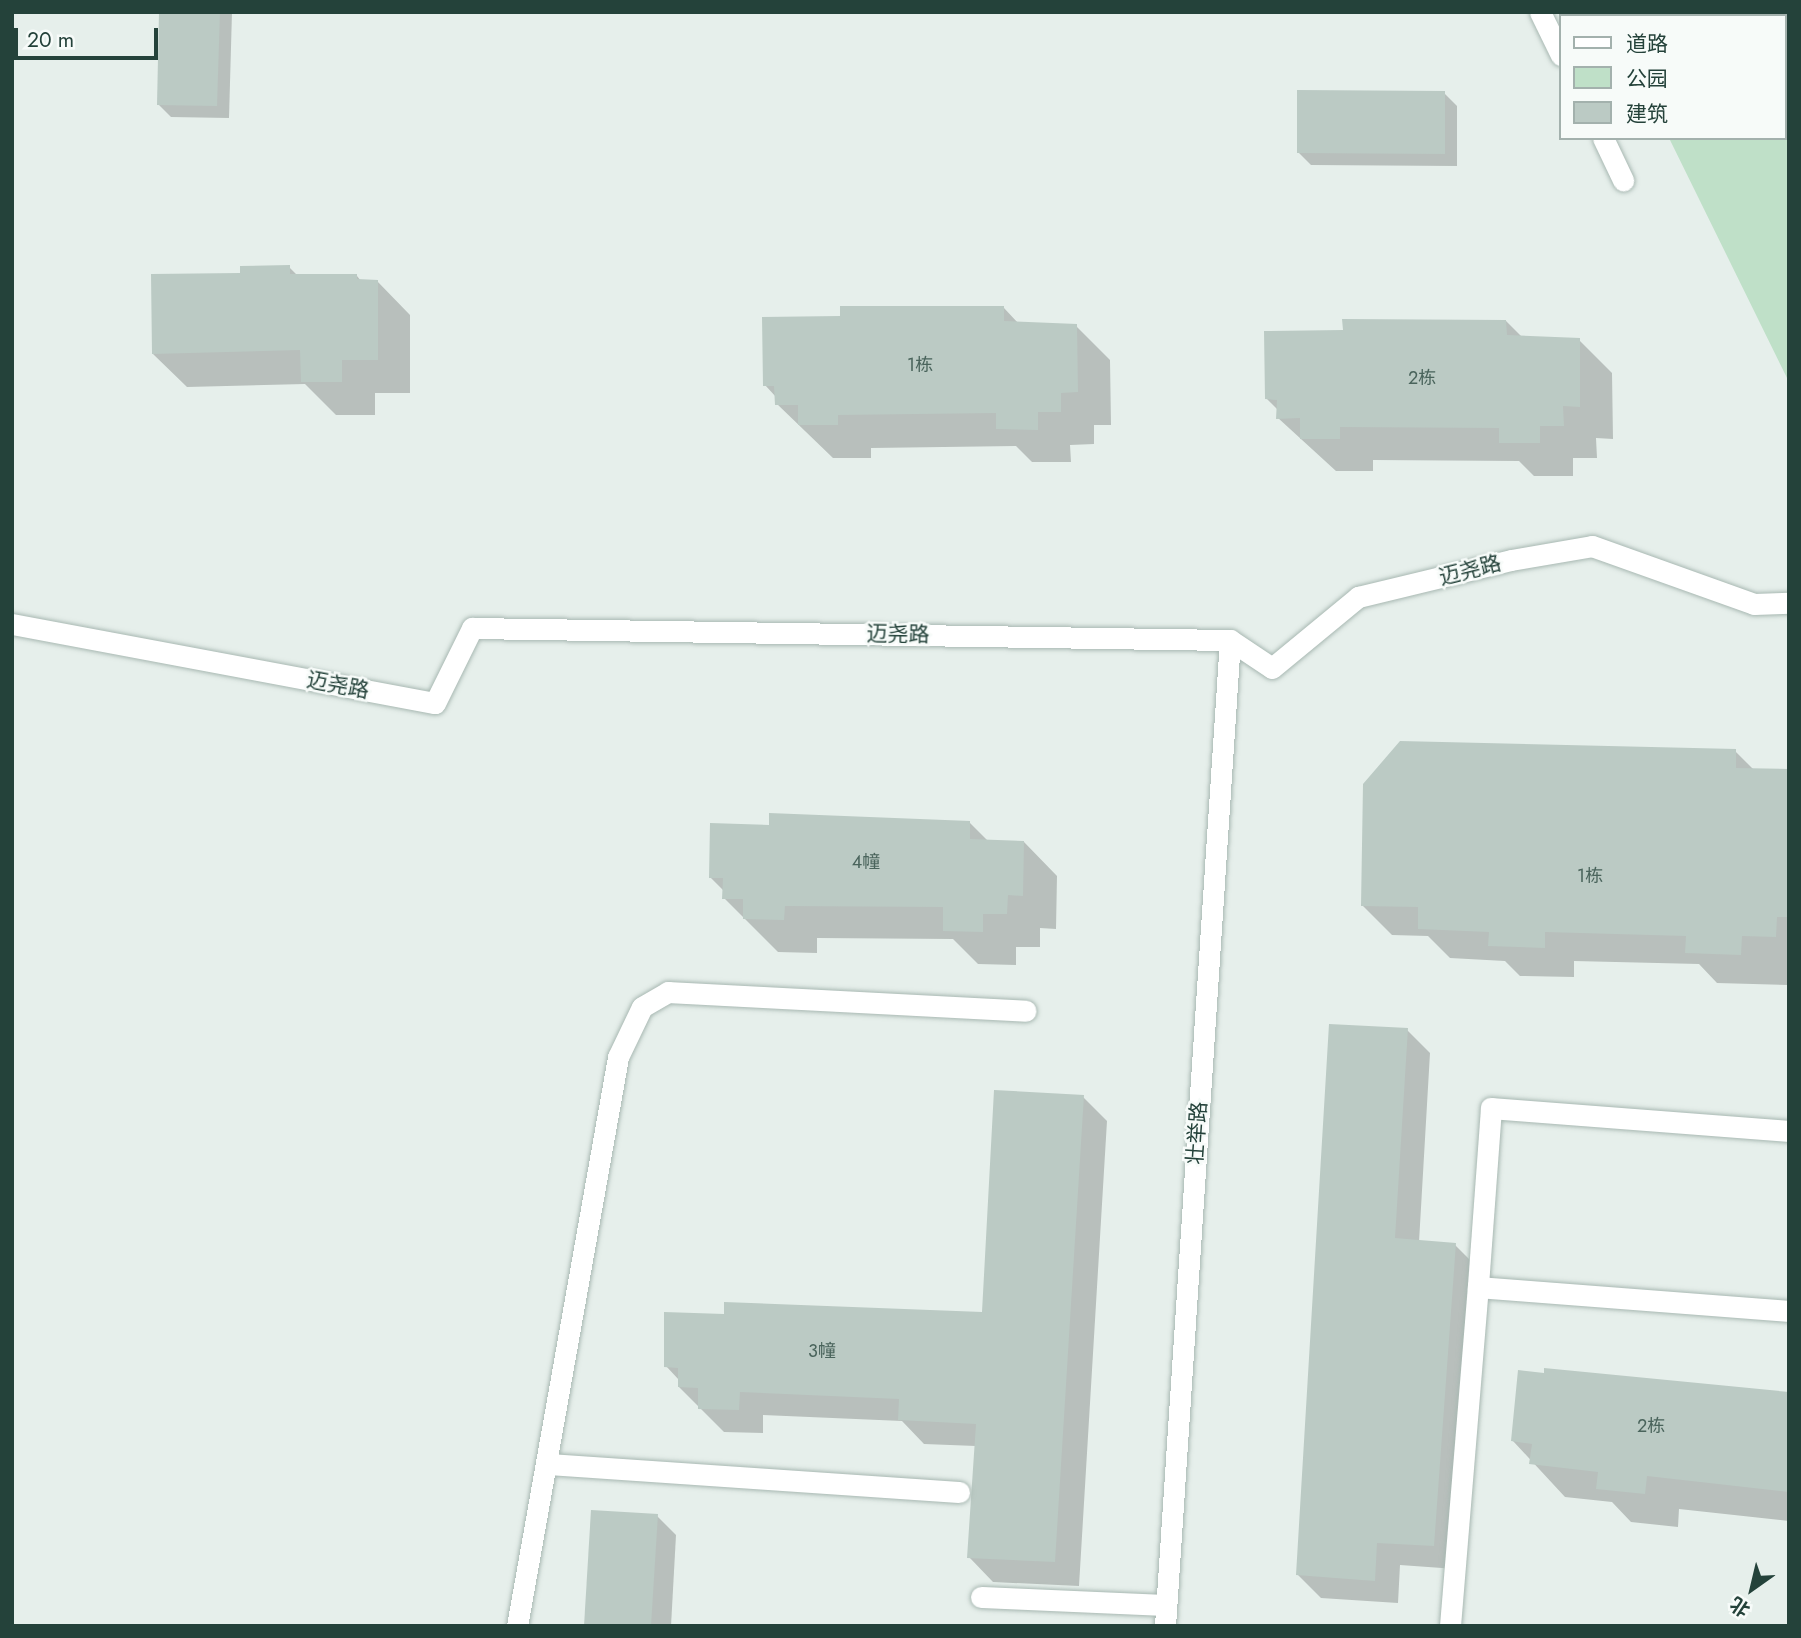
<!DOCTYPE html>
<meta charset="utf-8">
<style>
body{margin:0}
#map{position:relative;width:1801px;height:1638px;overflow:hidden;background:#e6efeb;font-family:Jost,"Noto Sans SC",sans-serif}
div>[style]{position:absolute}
.green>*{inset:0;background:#bfe0c8}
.shadow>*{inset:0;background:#0003}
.building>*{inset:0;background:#bbcac4}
.roads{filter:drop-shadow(0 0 2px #a8b8b2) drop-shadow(0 0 2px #a8b8b2)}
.lane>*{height:21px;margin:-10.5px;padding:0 10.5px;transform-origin:10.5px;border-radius:10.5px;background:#fff}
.street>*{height:21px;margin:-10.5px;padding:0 10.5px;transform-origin:10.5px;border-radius:10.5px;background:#fff}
.secondary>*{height:21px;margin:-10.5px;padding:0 10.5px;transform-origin:10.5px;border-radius:10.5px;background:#fff}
span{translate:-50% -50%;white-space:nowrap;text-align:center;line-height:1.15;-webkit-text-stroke:5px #f7fbf9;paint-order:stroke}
.number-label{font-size:18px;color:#4a645c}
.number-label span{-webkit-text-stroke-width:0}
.street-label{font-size:21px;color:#24423a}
.frame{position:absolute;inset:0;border:14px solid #24423a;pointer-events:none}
.legend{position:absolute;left:1559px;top:14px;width:228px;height:126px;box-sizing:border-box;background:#f7fbf9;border:2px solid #a3b1ad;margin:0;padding:9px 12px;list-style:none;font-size:21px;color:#24423a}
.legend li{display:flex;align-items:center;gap:14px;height:35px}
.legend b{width:35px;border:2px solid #a3b1ad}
.north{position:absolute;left:1717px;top:1554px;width:70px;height:70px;-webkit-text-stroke:5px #f7fbf9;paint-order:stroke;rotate:214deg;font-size:19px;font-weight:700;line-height:28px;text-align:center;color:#24423a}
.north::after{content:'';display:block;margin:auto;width:24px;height:32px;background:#24423a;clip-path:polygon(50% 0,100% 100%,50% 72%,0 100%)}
.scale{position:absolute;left:14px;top:28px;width:144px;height:32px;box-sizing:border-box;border:4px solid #24423a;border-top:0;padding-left:9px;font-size:21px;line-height:24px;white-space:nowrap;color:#24423a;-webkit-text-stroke:5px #f7fbf9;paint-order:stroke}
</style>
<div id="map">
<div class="green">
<i style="clip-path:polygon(1607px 12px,1789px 12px,1789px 382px,1669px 138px,1785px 138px,1785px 16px)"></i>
</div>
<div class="shadow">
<i style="clip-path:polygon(161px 12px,232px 12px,229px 118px,171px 117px,158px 104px)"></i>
<i style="clip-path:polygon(1682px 12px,1726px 12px,1718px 16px)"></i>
<i style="clip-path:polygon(1729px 12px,1788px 12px,1781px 16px)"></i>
<i style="clip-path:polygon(1444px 93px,1457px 106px,1457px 166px,1311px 165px,1299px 153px)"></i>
<i style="clip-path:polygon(289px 267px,298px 276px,357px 276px,361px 281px,377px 281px,410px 315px,410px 393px,375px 393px,375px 415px,336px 415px,305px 384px,187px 387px,153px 354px,242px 275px)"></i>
<i style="clip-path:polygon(1004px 308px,1019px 324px,1076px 326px,1110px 360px,1111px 425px,1094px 425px,1094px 444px,1070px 445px,1071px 462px,1032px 462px,1016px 446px,871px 448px,871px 458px,833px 458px,777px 404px,776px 397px,765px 385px,842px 318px)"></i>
<i style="clip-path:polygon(1506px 321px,1522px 337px,1579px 340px,1612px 373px,1613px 439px,1596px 438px,1597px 458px,1573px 458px,1573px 476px,1534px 476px,1519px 461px,1373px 460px,1373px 471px,1336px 471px,1278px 418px,1278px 410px,1267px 399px,1344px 332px)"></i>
<i style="clip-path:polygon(1735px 751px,1754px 770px,1789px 779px,1789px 985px,1717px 983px,1699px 964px,1574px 961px,1574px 977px,1520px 976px,1505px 961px,1450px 958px,1428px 936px,1392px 935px,1362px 905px)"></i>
<i style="clip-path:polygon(970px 823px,988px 841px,1024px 842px,1057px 876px,1056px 929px,1040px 928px,1040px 947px,1016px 947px,1016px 965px,978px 964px,953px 939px,817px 938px,817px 953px,778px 952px,724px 898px,724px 891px,710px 877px,770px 827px)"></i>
<i style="clip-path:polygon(1407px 1030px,1430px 1053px,1419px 1242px,1455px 1245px,1478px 1268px,1456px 1569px,1400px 1565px,1398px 1603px,1321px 1598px,1298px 1575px)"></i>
<i style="clip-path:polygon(1083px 1097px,1107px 1121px,1079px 1586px,993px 1582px,969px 1557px,976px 1446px,924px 1444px,902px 1421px,763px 1415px,763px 1433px,724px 1432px,679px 1387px,679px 1380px,666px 1366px,983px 1314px)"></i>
<i style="clip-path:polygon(1789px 1394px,1789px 1521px,1679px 1509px,1678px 1527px,1631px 1522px,1612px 1502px,1565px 1497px,1513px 1441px)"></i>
<i style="clip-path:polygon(657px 1516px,676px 1535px,671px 1626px,586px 1626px)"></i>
</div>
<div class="building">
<i style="clip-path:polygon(159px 12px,220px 12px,217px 106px,157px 105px)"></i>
<i style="clip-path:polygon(1297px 90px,1445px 91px,1445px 154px,1297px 153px)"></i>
<i style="clip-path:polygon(290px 265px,290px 274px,357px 274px,357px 279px,378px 280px,378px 360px,342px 360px,342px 382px,301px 382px,300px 350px,152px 354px,151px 274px,240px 273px,240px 266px)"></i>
<i style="clip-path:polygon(840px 306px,1004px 306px,1004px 321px,1077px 324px,1078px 392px,1061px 393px,1061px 412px,1038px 412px,1038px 430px,996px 429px,996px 413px,838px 415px,838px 425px,798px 425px,798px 405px,775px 405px,774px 386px,763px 386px,762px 317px,840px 316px)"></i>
<i style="clip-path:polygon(1342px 319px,1506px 320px,1507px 335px,1580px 338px,1580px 407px,1563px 406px,1564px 426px,1540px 426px,1540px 443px,1499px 443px,1499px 428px,1340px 427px,1340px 439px,1300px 439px,1300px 418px,1276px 419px,1277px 400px,1265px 399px,1264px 331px,1343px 330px)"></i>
<i style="clip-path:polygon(1400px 741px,1736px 749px,1736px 768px,1789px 769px,1789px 917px,1777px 917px,1776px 937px,1742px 936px,1741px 955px,1685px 953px,1686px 936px,1545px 932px,1545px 948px,1488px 946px,1489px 932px,1418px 929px,1418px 907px,1361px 906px,1363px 784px)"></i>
<i style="clip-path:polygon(769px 813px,970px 821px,970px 839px,1024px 841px,1023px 896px,1008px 895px,1007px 914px,983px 914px,983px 932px,943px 931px,943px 907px,785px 906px,784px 920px,743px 919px,743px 899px,722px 899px,723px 878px,709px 878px,710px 823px,769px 825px)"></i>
<i style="clip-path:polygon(1329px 1024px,1408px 1028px,1395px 1238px,1456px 1243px,1434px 1546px,1377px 1543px,1375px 1581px,1296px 1575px)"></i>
<i style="clip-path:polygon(994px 1090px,1084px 1095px,1055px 1562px,967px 1558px,976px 1424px,898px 1420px,899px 1399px,740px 1392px,739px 1410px,698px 1409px,698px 1388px,678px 1387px,678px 1368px,664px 1367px,664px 1312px,724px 1314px,724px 1302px,982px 1312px)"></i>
<i style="clip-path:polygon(1544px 1368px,1789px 1392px,1789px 1492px,1647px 1476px,1645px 1494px,1596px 1489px,1598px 1472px,1529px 1464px,1532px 1444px,1511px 1441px,1518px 1370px,1544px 1373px)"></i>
<i style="clip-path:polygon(591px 1510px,658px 1514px,651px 1626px,584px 1626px)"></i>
</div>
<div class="roads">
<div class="lane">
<i style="left:1789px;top:1131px;width:299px;rotate:-175.6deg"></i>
<i style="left:1491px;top:1108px;width:179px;rotate:94.2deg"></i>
<i style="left:1478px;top:1287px;width:312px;rotate:4.4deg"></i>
<i style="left:548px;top:1464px;width:412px;rotate:3.9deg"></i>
<i style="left:981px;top:1597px;width:185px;rotate:2.5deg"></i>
<i style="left:517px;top:1626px;width:578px;rotate:-79.93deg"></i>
<i style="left:618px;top:1057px;width:55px;rotate:-64.4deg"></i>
<i style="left:642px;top:1007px;width:30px;rotate:-30deg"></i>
<i style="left:668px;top:992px;width:358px;rotate:3deg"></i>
<i style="left:1450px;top:1626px;width:340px;rotate:-85.3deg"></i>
</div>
<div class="street">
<i style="left:1540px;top:12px;width:48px;rotate:64deg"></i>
<i style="left:1603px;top:138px;width:47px;rotate:64.5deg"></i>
<i style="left:1165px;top:1626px;width:988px;rotate:-86.23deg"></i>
</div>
<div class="secondary">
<i style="left:12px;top:624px;width:430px;rotate:10.6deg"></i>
<i style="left:435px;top:703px;width:84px;rotate:-63.7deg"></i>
<i style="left:472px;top:628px;width:758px;rotate:0.91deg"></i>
<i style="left:1230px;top:640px;width:50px;rotate:33.7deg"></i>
<i style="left:1272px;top:668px;width:112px;rotate:-39.5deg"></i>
<i style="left:1358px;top:597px;width:157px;rotate:-13.6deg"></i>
<i style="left:1511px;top:560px;width:82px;rotate:-9.8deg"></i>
<i style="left:1592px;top:546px;width:172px;rotate:19.7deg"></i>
<i style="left:1754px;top:604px;width:35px;rotate:-2deg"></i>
</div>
</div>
<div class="number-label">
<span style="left:920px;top:365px">1栋</span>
<span style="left:1422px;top:378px">2栋</span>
<span style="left:866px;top:862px">4幢</span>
<span style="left:1590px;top:876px">1栋</span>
<span style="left:822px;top:1351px">3幢</span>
<span style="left:1651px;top:1426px">2栋</span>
</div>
<div class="street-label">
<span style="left:1470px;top:570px;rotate:-14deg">迈尧路</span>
<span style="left:898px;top:634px;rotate:1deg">迈尧路</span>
<span style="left:338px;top:685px;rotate:11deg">迈尧路</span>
<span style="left:1197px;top:1133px;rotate:-86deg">壮举路</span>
</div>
<div class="frame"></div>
<ul class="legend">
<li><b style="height:9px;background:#fff"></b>道路</li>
<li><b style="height:19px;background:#bfe0c8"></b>公园</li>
<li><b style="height:19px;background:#bbcac4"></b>建筑</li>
</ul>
<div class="north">北</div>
<div class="scale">20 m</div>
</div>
